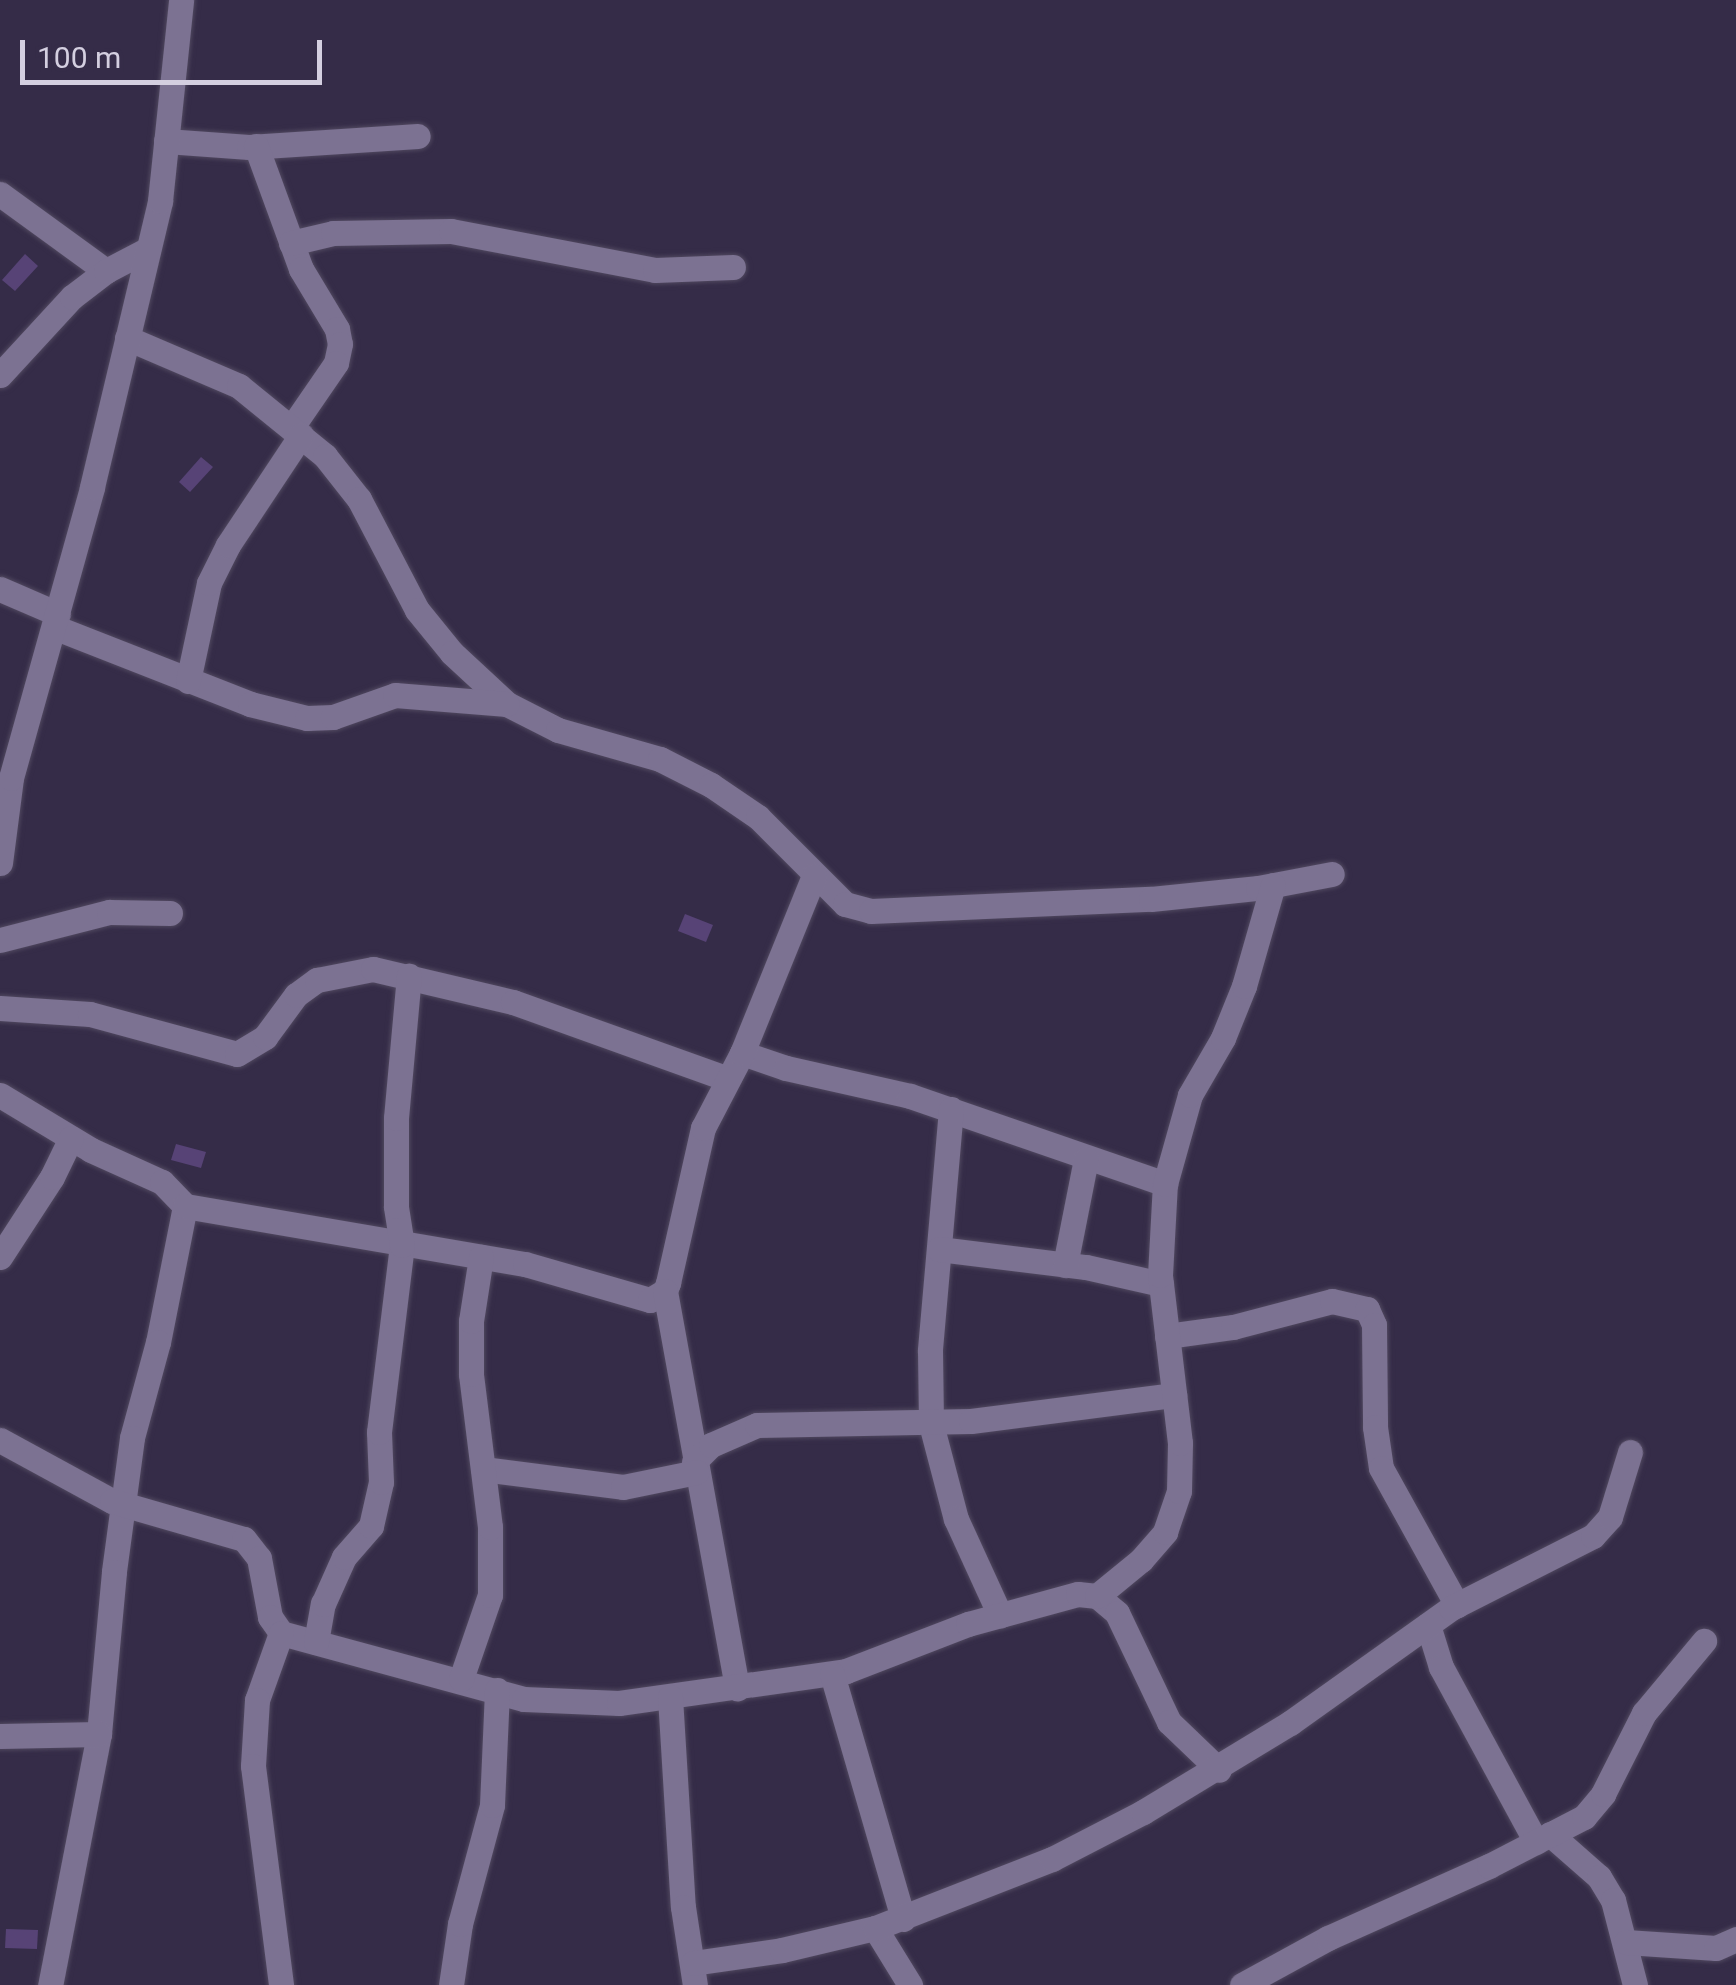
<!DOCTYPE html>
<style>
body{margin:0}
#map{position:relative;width:1736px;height:1985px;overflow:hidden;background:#352c48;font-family:Roboto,sans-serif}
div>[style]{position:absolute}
.building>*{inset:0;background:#574376}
.roads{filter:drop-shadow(0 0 2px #50485f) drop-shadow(0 0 2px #50485f)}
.minor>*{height:25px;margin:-12.5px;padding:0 12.5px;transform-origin:12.5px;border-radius:12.5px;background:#7c7292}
span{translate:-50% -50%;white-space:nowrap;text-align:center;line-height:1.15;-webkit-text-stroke:9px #352c48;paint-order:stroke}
.scale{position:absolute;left:20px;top:40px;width:302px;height:45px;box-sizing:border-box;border:5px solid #d4cfe0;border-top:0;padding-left:12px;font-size:30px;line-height:35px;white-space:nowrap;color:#d4cfe0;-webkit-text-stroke:8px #352c48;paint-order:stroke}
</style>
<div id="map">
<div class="building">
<i style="clip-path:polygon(25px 254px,38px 266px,15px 291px,2px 280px)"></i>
<i style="clip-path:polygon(201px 457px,213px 467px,190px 492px,179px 482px)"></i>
<i style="clip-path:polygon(685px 914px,713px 925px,706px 942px,678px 931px)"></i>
<i style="clip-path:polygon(176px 1144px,206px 1152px,201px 1168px,171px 1160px)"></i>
<i style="clip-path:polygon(6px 1929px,38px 1930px,37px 1949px,5px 1948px)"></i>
</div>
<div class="roads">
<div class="minor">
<i style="left:166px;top:141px;width:83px;rotate:4.1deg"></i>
<i style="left:249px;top:147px;width:169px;rotate:-3.7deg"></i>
<i style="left:256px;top:146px;width:131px;rotate:69.9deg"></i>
<i style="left:301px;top:269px;width:70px;rotate:59deg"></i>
<i style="left:337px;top:329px;width:15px;rotate:79deg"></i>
<i style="left:340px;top:344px;width:19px;rotate:102deg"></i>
<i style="left:336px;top:363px;width:78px;rotate:124.5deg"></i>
<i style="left:0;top:194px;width:131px;rotate:36deg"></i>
<i style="left:291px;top:243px;width:43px;rotate:-13.4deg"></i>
<i style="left:333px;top:233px;width:118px;rotate:-1deg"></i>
<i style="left:451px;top:231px;width:208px;rotate:10.8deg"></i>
<i style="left:655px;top:270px;width:78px;rotate:-2.2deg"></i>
<i style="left:127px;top:338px;width:122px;rotate:23.2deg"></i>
<i style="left:239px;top:386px;width:111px;rotate:39.1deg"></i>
<i style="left:325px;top:456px;width:55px;rotate:51.7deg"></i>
<i style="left:359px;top:499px;width:125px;rotate:62.4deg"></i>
<i style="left:417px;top:610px;width:55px;rotate:50.9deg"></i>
<i style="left:452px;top:653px;width:75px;rotate:42.8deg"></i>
<i style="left:507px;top:704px;width:57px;rotate:27deg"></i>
<i style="left:558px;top:730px;width:106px;rotate:15.9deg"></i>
<i style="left:660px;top:759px;width:57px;rotate:27deg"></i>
<i style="left:711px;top:785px;width:57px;rotate:34.2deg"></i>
<i style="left:758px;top:817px;width:123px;rotate:45deg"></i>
<i style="left:845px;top:904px;width:27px;rotate:15deg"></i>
<i style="left:871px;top:911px;width:280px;rotate:-2.5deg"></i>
<i style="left:1151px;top:899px;width:108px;rotate:-5.9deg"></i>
<i style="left:1258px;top:888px;width:75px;rotate:-10.7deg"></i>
<i style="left:0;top:375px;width:106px;rotate:-47.3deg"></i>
<i style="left:72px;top:297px;width:43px;rotate:-37.4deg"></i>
<i style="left:106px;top:271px;width:47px;rotate:-27.6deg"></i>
<i style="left:0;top:589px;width:63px;rotate:23.3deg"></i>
<i style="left:54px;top:627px;width:211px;rotate:21.4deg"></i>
<i style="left:250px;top:704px;width:59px;rotate:13.8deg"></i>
<i style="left:307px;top:718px;width:26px;rotate:-2deg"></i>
<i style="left:333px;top:717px;width:66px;rotate:-19.5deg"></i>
<i style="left:395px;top:695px;width:112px;rotate:4.6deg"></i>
<i style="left:188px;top:681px;width:100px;rotate:-77.9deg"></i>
<i style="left:209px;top:583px;width:42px;rotate:-63.4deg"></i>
<i style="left:228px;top:545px;width:132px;rotate:-56.4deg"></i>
<i style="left:0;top:863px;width:86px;rotate:-82.6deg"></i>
<i style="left:11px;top:778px;width:302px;rotate:-74.4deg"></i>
<i style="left:92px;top:487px;width:294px;rotate:-76.6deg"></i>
<i style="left:160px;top:201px;width:202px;rotate:-84deg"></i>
<i style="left:0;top:940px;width:113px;rotate:-14.4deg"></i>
<i style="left:109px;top:912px;width:61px;rotate:0.9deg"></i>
<i style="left:0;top:1008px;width:90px;rotate:3.8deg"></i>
<i style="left:90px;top:1014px;width:152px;rotate:15.2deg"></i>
<i style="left:237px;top:1054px;width:33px;rotate:-31deg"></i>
<i style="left:265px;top:1037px;width:52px;rotate:-53.6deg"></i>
<i style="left:296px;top:995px;width:26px;rotate:-36deg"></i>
<i style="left:317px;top:980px;width:57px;rotate:-11.1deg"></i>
<i style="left:373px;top:969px;width:144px;rotate:13.3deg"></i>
<i style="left:513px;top:1002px;width:228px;rotate:19.7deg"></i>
<i style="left:742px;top:1053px;width:46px;rotate:18.8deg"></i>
<i style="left:786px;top:1068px;width:127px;rotate:12.7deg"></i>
<i style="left:910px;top:1096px;width:270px;rotate:19deg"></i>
<i style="left:0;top:1095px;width:106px;rotate:31.1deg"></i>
<i style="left:91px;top:1150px;width:78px;rotate:24.3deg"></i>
<i style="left:162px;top:1182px;width:33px;rotate:46deg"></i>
<i style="left:185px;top:1206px;width:139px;rotate:101.2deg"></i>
<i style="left:158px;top:1342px;width:99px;rotate:105.2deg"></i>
<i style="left:132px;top:1438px;width:135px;rotate:97.7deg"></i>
<i style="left:114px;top:1572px;width:163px;rotate:95.3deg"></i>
<i style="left:99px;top:1734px;width:256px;rotate:101deg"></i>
<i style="left:951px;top:1109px;width:243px;rotate:95deg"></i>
<i style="left:930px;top:1351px;width:73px;rotate:89.2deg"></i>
<i style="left:931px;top:1424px;width:98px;rotate:75.3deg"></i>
<i style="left:956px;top:1519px;width:106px;rotate:65.4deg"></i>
<i style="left:185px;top:1206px;width:345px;rotate:9.7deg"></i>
<i style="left:525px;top:1264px;width:130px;rotate:16.1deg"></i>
<i style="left:650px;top:1300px;width:17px;rotate:-31deg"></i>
<i style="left:665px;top:1291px;width:9px;rotate:-69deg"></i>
<i style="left:668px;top:1283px;width:159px;rotate:-77.3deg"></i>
<i style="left:703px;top:1128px;width:85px;rotate:-62.5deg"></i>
<i style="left:742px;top:1053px;width:191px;rotate:-67.9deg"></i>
<i style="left:939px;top:1249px;width:148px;rotate:7deg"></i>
<i style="left:1086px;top:1267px;width:77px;rotate:12.8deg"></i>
<i style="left:0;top:1257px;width:95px;rotate:-57deg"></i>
<i style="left:52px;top:1177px;width:43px;rotate:-64deg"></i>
<i style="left:1065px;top:1265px;width:108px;rotate:-78.8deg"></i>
<i style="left:665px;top:1291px;width:404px;rotate:79.7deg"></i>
<i style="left:1167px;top:1336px;width:67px;rotate:-7.8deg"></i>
<i style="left:1233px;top:1327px;width:102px;rotate:-14.7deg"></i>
<i style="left:1332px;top:1301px;width:36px;rotate:13deg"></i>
<i style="left:1367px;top:1309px;width:17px;rotate:66deg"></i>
<i style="left:1374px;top:1325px;width:102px;rotate:89.4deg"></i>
<i style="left:1375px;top:1427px;width:41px;rotate:81.7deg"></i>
<i style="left:1381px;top:1468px;width:157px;rotate:61deg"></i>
<i style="left:0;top:1440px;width:128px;rotate:28.6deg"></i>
<i style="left:112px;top:1501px;width:137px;rotate:16.1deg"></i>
<i style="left:244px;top:1539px;width:24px;rotate:52deg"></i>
<i style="left:259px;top:1558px;width:60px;rotate:79.4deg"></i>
<i style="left:270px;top:1617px;width:19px;rotate:55deg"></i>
<i style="left:281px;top:1633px;width:252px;rotate:15.2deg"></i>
<i style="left:524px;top:1699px;width:95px;rotate:2.4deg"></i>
<i style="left:619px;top:1703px;width:229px;rotate:-8deg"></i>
<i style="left:846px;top:1671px;width:131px;rotate:-21.1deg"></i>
<i style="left:968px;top:1624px;width:114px;rotate:-15.3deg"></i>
<i style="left:1078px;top:1594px;width:19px;rotate:6deg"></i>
<i style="left:1097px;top:1596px;width:26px;rotate:40deg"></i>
<i style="left:1117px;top:1613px;width:121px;rotate:64.5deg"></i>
<i style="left:1169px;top:1722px;width:69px;rotate:43.8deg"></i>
<i style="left:694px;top:1462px;width:24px;rotate:-45deg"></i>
<i style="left:711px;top:1445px;width:50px;rotate:-23.5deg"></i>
<i style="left:757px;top:1425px;width:214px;rotate:-1.1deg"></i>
<i style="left:971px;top:1421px;width:205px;rotate:-7.3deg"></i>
<i style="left:483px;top:1469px;width:141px;rotate:7.3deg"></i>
<i style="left:623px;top:1487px;width:75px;rotate:-11.6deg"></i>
<i style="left:1097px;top:1596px;width:57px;rotate:-39.3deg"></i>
<i style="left:1141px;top:1560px;width:37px;rotate:-49deg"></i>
<i style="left:1165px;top:1532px;width:43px;rotate:-71.1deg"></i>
<i style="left:1179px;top:1491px;width:48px;rotate:-88.8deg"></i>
<i style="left:1180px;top:1443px;width:169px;rotate:-96.8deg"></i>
<i style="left:1160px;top:1275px;width:91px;rotate:-86.9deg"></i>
<i style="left:1165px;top:1184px;width:92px;rotate:-74.3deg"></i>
<i style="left:1190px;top:1095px;width:66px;rotate:-59.9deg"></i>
<i style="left:1223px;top:1038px;width:56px;rotate:-68deg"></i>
<i style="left:1244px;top:986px;width:105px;rotate:-74deg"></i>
<i style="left:1428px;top:1625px;width:44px;rotate:72.8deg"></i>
<i style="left:1441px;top:1667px;width:199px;rotate:61.5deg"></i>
<i style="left:281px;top:1633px;width:71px;rotate:109.7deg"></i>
<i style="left:257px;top:1700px;width:66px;rotate:93.5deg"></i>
<i style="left:253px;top:1766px;width:221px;rotate:82.7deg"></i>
<i style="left:316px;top:1642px;width:39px;rotate:-80deg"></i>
<i style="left:323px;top:1604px;width:51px;rotate:-65.9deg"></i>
<i style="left:344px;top:1557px;width:41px;rotate:-48.9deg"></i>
<i style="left:371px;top:1526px;width:45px;rotate:-77.2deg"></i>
<i style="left:381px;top:1482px;width:50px;rotate:-92.3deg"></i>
<i style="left:379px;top:1432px;width:188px;rotate:-83deg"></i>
<i style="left:402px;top:1245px;width:39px;rotate:-99deg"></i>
<i style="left:396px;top:1206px;width:88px;rotate:-90deg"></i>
<i style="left:396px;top:1118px;width:143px;rotate:-84.8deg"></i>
<i style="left:832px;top:1674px;width:255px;rotate:73.8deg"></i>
<i style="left:461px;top:1679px;width:89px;rotate:-71deg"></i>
<i style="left:490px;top:1595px;width:68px;rotate:-90deg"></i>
<i style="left:490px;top:1527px;width:154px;rotate:-97.1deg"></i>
<i style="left:471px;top:1374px;width:53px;rotate:-90deg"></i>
<i style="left:471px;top:1321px;width:65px;rotate:-81.1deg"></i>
<i style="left:670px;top:1697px;width:210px;rotate:86.5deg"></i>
<i style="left:683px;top:1907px;width:79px;rotate:81.3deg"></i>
<i style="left:0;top:1736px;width:99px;rotate:-1.2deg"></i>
<i style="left:1550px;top:1834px;width:65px;rotate:41.3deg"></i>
<i style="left:1599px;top:1877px;width:27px;rotate:59deg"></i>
<i style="left:1613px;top:1900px;width:88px;rotate:75.5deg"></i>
<i style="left:875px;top:1928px;width:67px;rotate:58.4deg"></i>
<i style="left:1626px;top:1942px;width:90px;rotate:3.8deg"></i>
<i style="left:1716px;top:1948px;width:22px;rotate:-24deg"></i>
<i style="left:693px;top:1963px;width:90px;rotate:-8.3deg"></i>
<i style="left:782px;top:1950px;width:96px;rotate:-13.3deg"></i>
<i style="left:875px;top:1928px;width:190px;rotate:-21.3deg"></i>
<i style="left:1052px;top:1859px;width:102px;rotate:-27.3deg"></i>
<i style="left:1143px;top:1812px;width:172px;rotate:-31.2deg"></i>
<i style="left:1290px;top:1723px;width:198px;rotate:-35.5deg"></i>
<i style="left:1451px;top:1608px;width:159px;rotate:-26.9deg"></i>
<i style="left:1593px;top:1536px;width:25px;rotate:-48deg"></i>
<i style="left:1610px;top:1517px;width:68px;rotate:-72.9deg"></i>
<i style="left:451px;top:1985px;width:62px;rotate:-81.6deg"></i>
<i style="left:460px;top:1924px;width:123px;rotate:-74.9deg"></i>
<i style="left:492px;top:1805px;width:115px;rotate:-87.5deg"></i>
<i style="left:1242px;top:1985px;width:98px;rotate:-28.7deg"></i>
<i style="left:1328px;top:1938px;width:176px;rotate:-24.1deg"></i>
<i style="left:1489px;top:1866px;width:107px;rotate:-27.3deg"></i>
<i style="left:1584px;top:1817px;width:30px;rotate:-50deg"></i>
<i style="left:1603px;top:1794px;width:91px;rotate:-63.2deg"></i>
<i style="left:1644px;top:1713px;width:94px;rotate:-50.2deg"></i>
</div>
</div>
<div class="scale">100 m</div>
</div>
